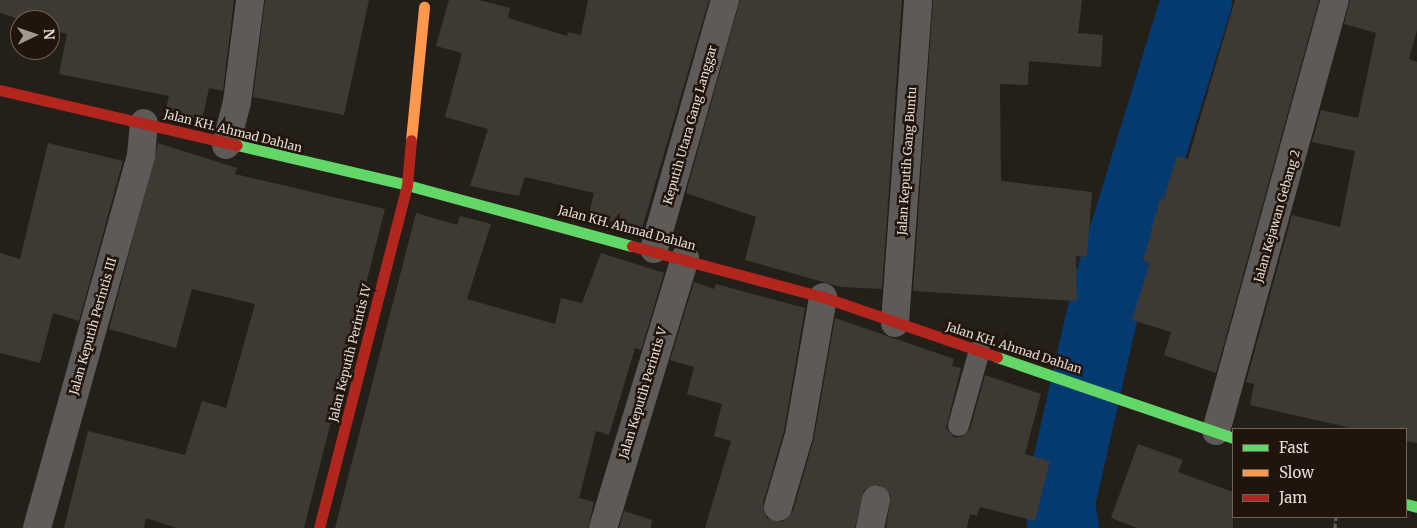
<!DOCTYPE html>
<style>
body{margin:0}
#map{position:relative;width:1417px;height:528px;overflow:hidden;background:#251f19;font-family:Merriweather,serif}
div>[style]{position:absolute}
.river>*{height:71px;margin:-35.5px;padding:0 35.5px;transform-origin:35.5px;border-radius:35.5px;background:#033a70}
.building>*{inset:0;background:#3f3934}
.path>*{height:3px;margin-top:-1.5px;transform-origin:0;background:repeating-linear-gradient(90deg,#615e5b 0 5px,transparent 0 7.5px)}
.lane>*{height:21px;margin:-10.5px;padding:0 10.5px;transform-origin:10.5px;border-radius:10.5px;background:#5d5a58}
.street>*{height:28px;margin:-14px;padding:0 14px;transform-origin:14px;border-radius:14px;background:#5d5a58}
.fast>*{height:11px;margin:-5.5px;padding:0 5.5px;transform-origin:5.5px;border-radius:5.5px;background:#63d668}
.slow>*{height:11px;margin:-5.5px;padding:0 5.5px;transform-origin:5.5px;border-radius:5.5px;background:#ff974d}
.jam>*{height:11px;margin:-5.5px;padding:0 5.5px;transform-origin:5.5px;border-radius:5.5px;background:#b3261e}
span{translate:-50% -50%;white-space:nowrap;text-align:center;line-height:1.15;-webkit-text-stroke:5px #21150b;paint-order:stroke}
.street-label{font-size:12px;color:#e3dbd4}
.legend{position:absolute;left:1232px;top:428px;width:175px;height:90px;box-sizing:border-box;background:#21150b;border:1px solid #6f645b;margin:0;padding:6px 9px;list-style:none;font-size:15px;color:#e3dbd4}
.legend li{display:flex;align-items:center;gap:10px;height:25px}
.legend b{width:25px;border:1px solid #6f645b}
.north{position:absolute;left:10px;top:10px;width:50px;height:50px;box-sizing:border-box;background:#21150b;border:1px solid #6f645b;border-radius:50%;rotate:87deg;font-size:14px;font-weight:700;line-height:20px;text-align:center;color:#e3dbd4}
.north::after{content:'';display:block;margin:auto;width:18px;height:22px;background:#a09993;clip-path:polygon(50% 0,100% 100%,50% 72%,0 100%)}
</style>
<div id="map">
<div class="river">
<i style="left:1063px;top:528px;width:26px;rotate:-99deg"></i>
<i style="left:1059px;top:502px;width:217px;rotate:-77.2deg"></i>
<i style="left:1107px;top:290px;width:303px;rotate:-72.9deg"></i>
</div>
<div class="building">
<i style="clip-path:polygon(0 0,234px 0,223px 91px,209px 88px,202px 121px,165px 112px,169px 96px,59px 74px,67px 34px,50px 29px,50px 20px,22px 20px,0 13px)"></i>
<i style="clip-path:polygon(265px 0,369px 0,344px 115px,253px 97px)"></i>
<i style="clip-path:polygon(449px 0,479px 0,510px 8px,508px 18px,567px 36px,568px 32px,581px 35px,588px 0,709px 0,641px 232px,589px 213px,594px 193px,525px 177px,519px 196px,470px 186px,488px 129px,445px 117px,462px 53px,436px 46px)"></i>
<i style="clip-path:polygon(740px 0,902px 0,882px 289px,841px 287px,745px 260px,756px 217px,686px 193px)"></i>
<i style="clip-path:polygon(933px 0,1082px 0,1078px 33px,1103px 35px,1101px 67px,1029px 61px,1028px 85px,1000px 84px,1001px 181px,1092px 192px,1087px 257px,1076px 256px,1077px 301px,913px 291px)"></i>
<i style="clip-path:polygon(1235px 0,1319px 0,1216px 373px,1164px 355px,1171px 332px,1132px 320px,1150px 262px,1143px 261px,1160px 199px,1163px 200px,1177px 156px,1188px 159px)"></i>
<i style="clip-path:polygon(1350px 0,1417px 0,1417px 30px,1409px 59px,1417px 62px,1417px 443px,1406px 441px,1406px 429px,1355px 429px,1250px 405px,1254px 384px,1246px 382px,1292px 215px,1340px 227px,1355px 151px,1312px 142px,1321px 110px,1358px 118px,1376px 33px,1344px 24px)"></i>
<i style="clip-path:polygon(48px 143px,123px 161px,79px 321px,53px 313px,40px 363px,0 353px,0 253px,20px 259px)"></i>
<i style="clip-path:polygon(158px 143px,237px 168px,235px 174px,385px 209px,304px 528px,177px 528px,146px 518px,144px 528px,64px 528px,88px 431px,185px 455px,202px 401px,226px 408px,255px 304px,192px 289px,176px 348px,109px 329px)"></i>
<i style="clip-path:polygon(416px 213px,457px 225px,460px 216px,491px 224px,467px 299px,555px 324px,561px 298px,582px 303px,601px 253px,664px 273px,641px 350px,635px 348px,609px 435px,596px 431px,579px 498px,594px 502px,588px 528px,335px 528px)"></i>
<i style="clip-path:polygon(694px 282px,714px 289px,716px 284px,805px 308px,784px 431px,763px 503px,767px 518px,782px 522px,793px 511px,814px 438px,835px 318px,954px 359px,952px 366px,961px 368px,946px 428px,954px 437px,962px 437px,970px 429px,985px 375px,1041px 394px,1025px 454px,1050px 461px,1035px 521px,980px 507px,977px 516px,970px 514px,967px 528px,886px 528px,891px 496px,879px 485px,864px 490px,855px 528px,705px 528px,731px 441px,714px 436px,722px 404px,687px 394px,694px 367px,670px 360px)"></i>
<i style="clip-path:polygon(1138px 444px,1183px 460px,1178px 472px,1233px 492px,1233px 528px,1137px 528px,1111px 518px)"></i>
<i style="clip-path:polygon(624px 511px,652px 520px,651px 528px,619px 528px)"></i>
</div>
<div class="path">
<i style="left:1335px;top:528px;width:11px;rotate:-85deg"></i>
</div>
<div class="lane">
<i style="left:958px;top:425px;width:78px;rotate:-74.4deg"></i>
</div>
<div class="street">
<i style="left:226px;top:145px;width:44px;rotate:-75.7deg"></i>
<i style="left:237px;top:102px;width:103px;rotate:-82.7deg"></i>
<i style="left:654px;top:249px;width:259px;rotate:-74.1deg"></i>
<i style="left:895px;top:323px;width:324px;rotate:-85.9deg"></i>
<i style="left:1216px;top:431px;width:447px;rotate:-74.6deg"></i>
<i style="left:778px;top:507px;width:75px;rotate:-73.7deg"></i>
<i style="left:799px;top:435px;width:140px;rotate:-80.1deg"></i>
<i style="left:37px;top:528px;width:386px;rotate:-74.4deg"></i>
<i style="left:141px;top:156px;width:33px;rotate:-85deg"></i>
<i style="left:603px;top:528px;width:282px;rotate:-73.1deg"></i>
<i style="left:870px;top:528px;width:29px;rotate:-78deg"></i>
</div>
<div class="fast">
<i style="left:237px;top:145px;width:175px;rotate:13.2deg"></i>
<i style="left:407px;top:185px;width:233px;rotate:15.2deg"></i>
<i style="left:997px;top:357px;width:250px;rotate:18.9deg"></i>
<i style="left:1406px;top:504px;width:11px;rotate:15deg"></i>
</div>
<div class="slow">
<i style="left:411px;top:140px;width:134px;rotate:-84.4deg"></i>
</div>
<div class="jam">
<i style="left:0;top:90px;width:243px;rotate:13.1deg"></i>
<i style="left:632px;top:246px;width:198px;rotate:15deg"></i>
<i style="left:823px;top:297px;width:184px;rotate:19deg"></i>
<i style="left:319px;top:528px;width:354px;rotate:-75.6deg"></i>
<i style="left:407px;top:185px;width:45px;rotate:-84.9deg"></i>
</div>
<div class="street-label">
<span style="left:690px;top:125px;rotate:-74deg">Keputih Utara Gang Langgar</span>
<span style="left:233px;top:131px;rotate:14deg">Jalan KH. Ahmad Dahlan</span>
<span style="left:907px;top:161px;rotate:-86deg">Jalan Keputih Gang Buntu</span>
<span style="left:1277px;top:216px;rotate:-74deg">Jalan Kejawan Gebang 2</span>
<span style="left:627px;top:228px;rotate:15deg">Jalan KH. Ahmad Dahlan</span>
<span style="left:93px;top:326px;rotate:-74deg">Jalan Keputih Perintis III</span>
<span style="left:1014px;top:348px;rotate:18deg">Jalan KH. Ahmad Dahlan</span>
<span style="left:350px;top:353px;rotate:-76deg">Jalan Keputih Perintis IV</span>
<span style="left:643px;top:393px;rotate:-73deg">Jalan Keputih Perintis V</span>
</div>
<ul class="legend">
<li><b style="height:6px;background:#63d668"></b>Fast</li>
<li><b style="height:6px;background:#ff974d"></b>Slow</li>
<li><b style="height:6px;background:#b3261e"></b>Jam</li>
</ul>
<div class="north">N</div>
</div>
